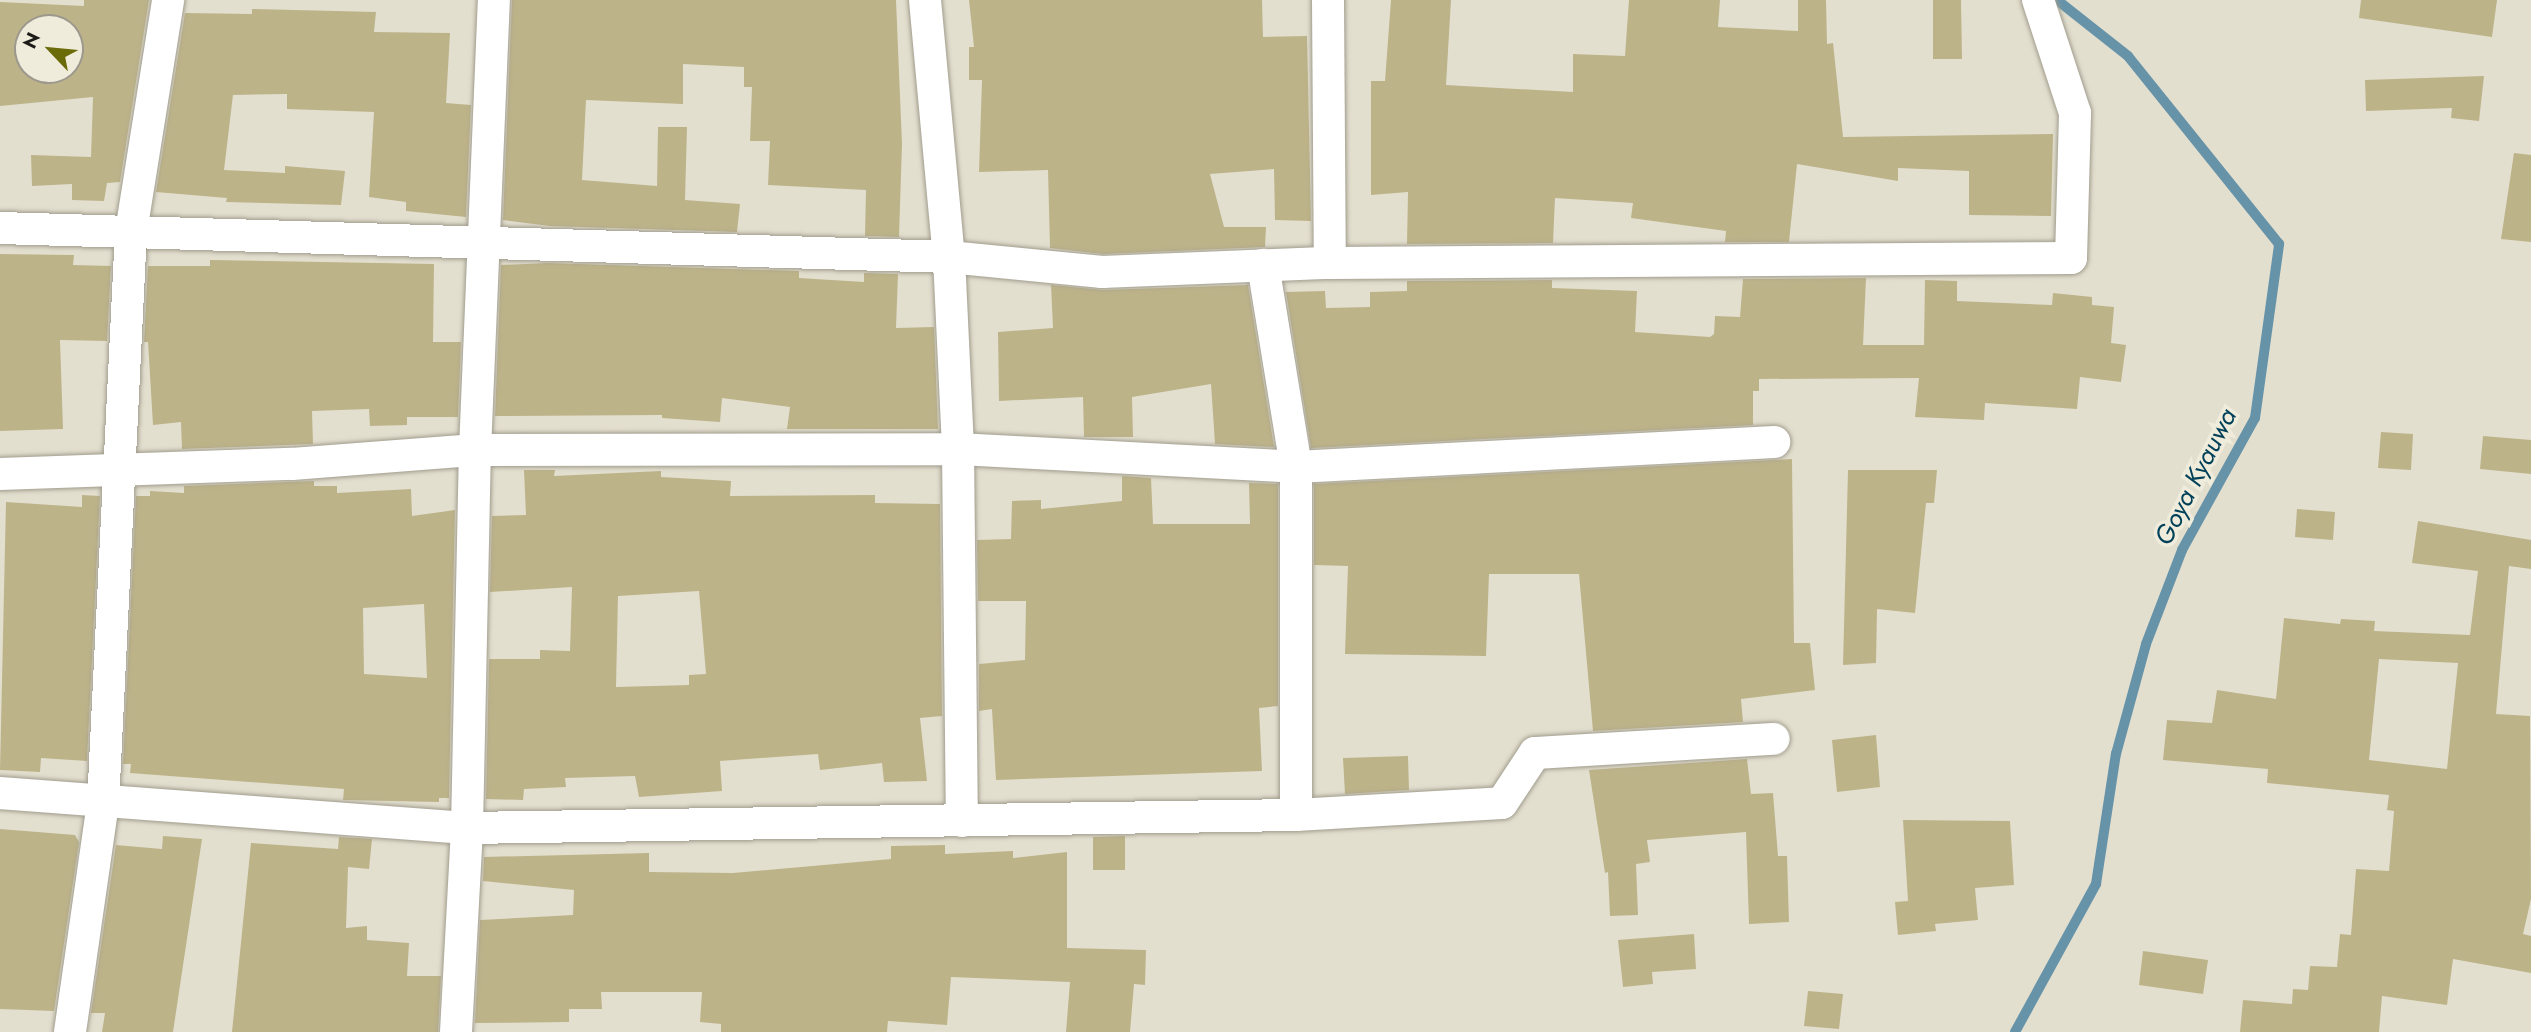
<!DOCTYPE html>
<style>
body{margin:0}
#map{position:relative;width:2531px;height:1032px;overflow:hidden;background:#e3dfcf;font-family:Jost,sans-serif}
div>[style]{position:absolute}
.stream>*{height:10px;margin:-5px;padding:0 5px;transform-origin:5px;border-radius:5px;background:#6793a9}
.building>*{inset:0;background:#bdb389}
.roads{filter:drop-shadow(0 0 2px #a19d8e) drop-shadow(0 0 2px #a19d8e)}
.minor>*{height:32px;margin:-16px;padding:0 16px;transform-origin:16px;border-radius:16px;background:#fff}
span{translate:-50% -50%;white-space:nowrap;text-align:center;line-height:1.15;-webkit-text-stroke:7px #f0ecdc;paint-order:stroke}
.water-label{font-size:26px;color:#004058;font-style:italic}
.north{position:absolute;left:14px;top:14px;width:70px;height:70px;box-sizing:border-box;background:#f0ecdc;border:2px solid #9c988d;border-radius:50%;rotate:296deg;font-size:19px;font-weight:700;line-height:28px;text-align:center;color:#1d1b16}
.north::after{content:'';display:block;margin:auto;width:24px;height:32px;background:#6c6b09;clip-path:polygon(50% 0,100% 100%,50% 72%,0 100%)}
</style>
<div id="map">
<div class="stream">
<i style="left:2015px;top:1032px;width:169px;rotate:-61.3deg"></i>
<i style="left:2096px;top:884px;width:132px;rotate:-81.3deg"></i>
<i style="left:2116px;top:754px;width:114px;rotate:-74.7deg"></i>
<i style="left:2146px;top:644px;width:101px;rotate:-69deg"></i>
<i style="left:2182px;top:550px;width:151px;rotate:-61.1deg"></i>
<i style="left:2255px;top:418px;width:176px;rotate:-82.1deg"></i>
<i style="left:2279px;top:244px;width:241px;rotate:-128.8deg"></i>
<i style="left:2128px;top:56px;width:90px;rotate:-141.7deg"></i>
</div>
<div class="building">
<i style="clip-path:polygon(evenodd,84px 0,149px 0,120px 182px,107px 183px,104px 201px,72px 200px,72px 184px,32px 186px,31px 155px,91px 157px,93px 97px,0 106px,0 2px,84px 6px,84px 0,28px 28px,70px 28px,70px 70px,28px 70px,28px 28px)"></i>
<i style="clip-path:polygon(512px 0,896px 0,902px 144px,899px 237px,865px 236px,866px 190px,768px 185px,770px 141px,750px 141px,752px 87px,744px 87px,744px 67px,683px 64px,683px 104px,586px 100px,582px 180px,657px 186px,658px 127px,687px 127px,685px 200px,740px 204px,737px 232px,550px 226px,503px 220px)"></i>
<i style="clip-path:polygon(969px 0,1262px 0,1263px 37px,1307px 36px,1311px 221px,1275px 220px,1274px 169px,1210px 174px,1224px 227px,1266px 227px,1265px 247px,1103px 254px,1050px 248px,1048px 170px,979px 172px,982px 80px,969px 80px,969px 47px,974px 47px)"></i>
<i style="clip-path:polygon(1391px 0,1451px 0,1446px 85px,1573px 92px,1573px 54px,1625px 56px,1629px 0,1720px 0,1718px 27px,1798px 31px,1798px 0,1826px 0,1827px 44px,1833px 43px,1843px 137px,2053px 134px,2051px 216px,1969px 215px,1969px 171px,1898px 168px,1898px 181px,1797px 164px,1789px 242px,1725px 242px,1726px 231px,1631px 218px,1633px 203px,1555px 198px,1553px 243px,1407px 244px,1408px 192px,1371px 195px,1371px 81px,1385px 81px)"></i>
<i style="clip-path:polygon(1933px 0,1961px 0,1962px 59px,1933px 59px)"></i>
<i style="clip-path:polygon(2361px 0,2497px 0,2492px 37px,2359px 18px)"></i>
<i style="clip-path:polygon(252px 9px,376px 12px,374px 32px,450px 33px,446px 103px,471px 105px,466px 217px,406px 211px,406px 202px,369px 197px,374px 112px,287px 109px,287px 94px,233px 95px,224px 170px,285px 173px,285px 166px,345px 171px,341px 205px,226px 202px,227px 198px,156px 192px,185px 13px,252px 14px)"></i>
<i style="clip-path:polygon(2484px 76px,2479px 121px,2451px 118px,2452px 108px,2366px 111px,2365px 80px)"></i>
<i style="clip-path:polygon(2514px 153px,2531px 155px,2531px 242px,2501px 239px)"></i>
<i style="clip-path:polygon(0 254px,74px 255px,73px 265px,111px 266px,107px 341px,60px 340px,63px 429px,0 431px)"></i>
<i style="clip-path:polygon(210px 260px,434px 264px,433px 342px,461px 342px,458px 417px,407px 417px,407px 425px,370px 426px,369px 409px,312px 411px,313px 444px,182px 449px,181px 422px,153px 425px,148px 342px,144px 342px,148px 266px,210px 266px)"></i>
<i style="clip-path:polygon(548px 263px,799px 271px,799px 278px,864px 282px,864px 273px,898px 274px,896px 328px,934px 327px,938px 429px,787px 429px,790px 407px,722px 398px,720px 422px,662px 418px,662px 415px,495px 416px,501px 265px)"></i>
<i style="clip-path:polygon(1866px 278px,1863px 345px,1924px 345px,1925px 280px,1957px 281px,1957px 301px,2052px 305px,2053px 293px,2092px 297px,2092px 305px,2114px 307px,2111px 343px,2126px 345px,2121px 382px,2080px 377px,2077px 409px,1985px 403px,1984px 420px,1915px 417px,1919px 378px,1759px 379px,1759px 391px,1753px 391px,1753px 425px,1311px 448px,1286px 292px,1325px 291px,1326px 308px,1370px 307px,1370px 292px,1407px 291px,1407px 281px,1552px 280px,1552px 288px,1637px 291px,1635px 332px,1710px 337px,1714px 334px,1715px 316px,1740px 317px,1743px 279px)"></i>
<i style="clip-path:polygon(1051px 285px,1103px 290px,1248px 285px,1274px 447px,1215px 444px,1211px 384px,1132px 397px,1133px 437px,1084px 437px,1083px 397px,999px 401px,998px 332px,1053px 328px)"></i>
<i style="clip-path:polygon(2381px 432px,2413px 434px,2411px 470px,2378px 468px)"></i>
<i style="clip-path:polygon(2483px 436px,2531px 440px,2531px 474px,2480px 469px)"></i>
<i style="clip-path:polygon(1792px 459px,1794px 643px,1810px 643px,1815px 690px,1741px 699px,1743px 722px,1593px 731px,1579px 574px,1489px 574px,1486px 656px,1345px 654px,1348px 566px,1314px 565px,1314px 484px)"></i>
<i style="clip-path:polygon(evenodd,524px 470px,555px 470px,554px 476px,661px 471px,661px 477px,731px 481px,730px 496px,875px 495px,875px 503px,940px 504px,942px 716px,920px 718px,927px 781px,884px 782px,882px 763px,820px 770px,818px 754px,720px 761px,722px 791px,639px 797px,635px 776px,565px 778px,566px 787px,524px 789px,523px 800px,486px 799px,489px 659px,540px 659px,540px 650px,570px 651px,572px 587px,490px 592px,492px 516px,526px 515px,524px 470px,699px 591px,706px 674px,689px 675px,689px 685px,616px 687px,618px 596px,699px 591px)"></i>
<i style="clip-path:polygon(1848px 470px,1937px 470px,1934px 503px,1926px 503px,1915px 613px,1877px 609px,1876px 663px,1843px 665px)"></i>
<i style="clip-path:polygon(1122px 476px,1151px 478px,1153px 524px,1250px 524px,1249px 483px,1278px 484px,1278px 706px,1259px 708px,1262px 771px,996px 780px,992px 709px,979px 711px,979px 664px,1025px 660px,1026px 601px,978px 601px,977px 540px,1011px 539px,1012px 501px,1041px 500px,1041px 509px,1122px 501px)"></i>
<i style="clip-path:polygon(evenodd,314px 481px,314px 486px,337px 486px,337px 493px,411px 489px,412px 516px,455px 510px,449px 798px,439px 798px,439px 802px,343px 800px,344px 789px,130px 773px,131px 764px,123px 764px,136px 496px,150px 496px,150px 491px,184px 493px,184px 486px,314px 481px,424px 604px,427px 678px,364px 674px,363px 608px,424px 604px)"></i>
<i style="clip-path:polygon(82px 495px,100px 496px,87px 761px,41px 758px,40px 772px,0 770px,6px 502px,82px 507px)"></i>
<i style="clip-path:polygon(2297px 509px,2335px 512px,2333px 540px,2295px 537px)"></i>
<i style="clip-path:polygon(evenodd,2418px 521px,2531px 540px,2531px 569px,2509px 566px,2496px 714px,2530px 716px,2531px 899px,2523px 934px,2531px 936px,2531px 973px,2453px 959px,2447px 1005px,2382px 996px,2379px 1032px,2240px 1032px,2243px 1000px,2292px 1004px,2293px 989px,2308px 990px,2310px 966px,2337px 967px,2340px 934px,2351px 935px,2356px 869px,2389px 871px,2394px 811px,2387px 810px,2389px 795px,2267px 783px,2268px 769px,2163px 760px,2167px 720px,2212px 723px,2217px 690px,2276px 699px,2284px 618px,2340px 624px,2341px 619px,2375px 621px,2374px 631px,2470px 635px,2478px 571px,2412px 563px,2418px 521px,2379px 659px,2458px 663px,2447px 769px,2369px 760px,2379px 659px)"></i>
<i style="clip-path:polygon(1876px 735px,1880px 787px,1837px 792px,1832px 740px)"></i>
<i style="clip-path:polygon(1408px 756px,1409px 790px,1345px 794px,1343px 758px)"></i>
<i style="clip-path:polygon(1747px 759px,1751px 794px,1773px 793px,1778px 856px,1787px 856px,1789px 922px,1749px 924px,1746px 832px,1647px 840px,1650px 862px,1636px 864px,1638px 915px,1610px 916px,1608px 872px,1605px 873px,1589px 770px)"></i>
<i style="clip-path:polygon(1903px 820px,2010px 821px,2014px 885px,1975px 888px,1978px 920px,1935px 924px,1936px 931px,1898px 935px,1895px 902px,1908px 901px)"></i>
<i style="clip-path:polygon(0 829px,75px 835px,79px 842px,54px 1011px,0 1009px)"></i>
<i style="clip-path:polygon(163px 836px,202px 839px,173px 1032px,102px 1032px,105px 1013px,91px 1013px,116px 845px,162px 849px)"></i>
<i style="clip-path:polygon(1125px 836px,1125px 870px,1093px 870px,1093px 837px)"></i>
<i style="clip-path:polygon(339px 837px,372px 839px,369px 869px,348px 867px,346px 928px,367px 926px,367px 940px,409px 943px,407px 976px,441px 976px,438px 1032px,232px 1032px,251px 843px,338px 849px)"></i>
<i style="clip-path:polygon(945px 845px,945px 854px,1013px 851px,1013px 858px,1067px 852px,1067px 948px,1146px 950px,1145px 985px,1134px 984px,1130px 1032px,1066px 1032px,1070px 982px,951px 977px,947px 1025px,888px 1021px,887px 1032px,721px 1032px,721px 1024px,700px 1022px,702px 992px,601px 992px,602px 1009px,569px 1009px,569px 1022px,475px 1023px,480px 920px,573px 915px,574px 890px,483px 881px,484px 857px,649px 853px,649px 872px,733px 873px,891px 859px,891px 846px)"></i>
<i style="clip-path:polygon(1694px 934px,1696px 969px,1652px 972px,1653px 984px,1623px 987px,1618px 940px)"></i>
<i style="clip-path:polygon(2143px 951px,2208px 960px,2203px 994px,2139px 985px)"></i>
<i style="clip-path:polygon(1808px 991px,1843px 994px,1839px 1029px,1804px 1026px)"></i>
</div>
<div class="roads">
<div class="minor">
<i style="left:925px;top:0;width:258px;rotate:84.7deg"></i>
<i style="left:949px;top:257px;width:192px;rotate:87.3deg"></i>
<i style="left:958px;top:449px;width:372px;rotate:89.4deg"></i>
<i style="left:1328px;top:0;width:263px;rotate:89.6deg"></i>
<i style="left:0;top:228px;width:949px;rotate:1.75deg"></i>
<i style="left:949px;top:257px;width:154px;rotate:5.6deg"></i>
<i style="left:1102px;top:272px;width:228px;rotate:-2.3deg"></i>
<i style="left:1330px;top:263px;width:741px;rotate:-0.39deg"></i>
<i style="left:2071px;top:258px;width:145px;rotate:-88.4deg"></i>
<i style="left:2075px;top:113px;width:119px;rotate:-108.1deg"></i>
<i style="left:1263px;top:265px;width:205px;rotate:80.7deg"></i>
<i style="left:1296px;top:467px;width:348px;rotate:90deg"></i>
<i style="left:0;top:474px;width:292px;rotate:-2deg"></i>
<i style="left:292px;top:464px;width:184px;rotate:-4.4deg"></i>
<i style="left:475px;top:450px;width:483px;rotate:-0.1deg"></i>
<i style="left:958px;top:449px;width:338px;rotate:3deg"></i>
<i style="left:1296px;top:467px;width:479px;rotate:-3deg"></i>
<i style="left:0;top:793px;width:468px;rotate:4.3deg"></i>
<i style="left:467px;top:828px;width:829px;rotate:-0.9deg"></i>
<i style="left:1296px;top:815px;width:206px;rotate:-3.3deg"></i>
<i style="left:1502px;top:803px;width:60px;rotate:-56.6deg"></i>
<i style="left:1535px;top:753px;width:239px;rotate:-3.4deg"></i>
<i style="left:70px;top:1032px;width:230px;rotate:-81.8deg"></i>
<i style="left:103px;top:804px;width:573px;rotate:-87.2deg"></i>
<i style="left:131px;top:232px;width:235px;rotate:-80.9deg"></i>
<i style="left:456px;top:1032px;width:204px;rotate:-86.9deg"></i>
<i style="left:467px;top:828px;width:378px;rotate:-88.8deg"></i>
<i style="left:475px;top:450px;width:450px;rotate:-87.6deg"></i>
</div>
</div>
<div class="water-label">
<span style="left:2196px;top:477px;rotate:-63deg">Goya Kyauwa</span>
</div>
<div class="north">N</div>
</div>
